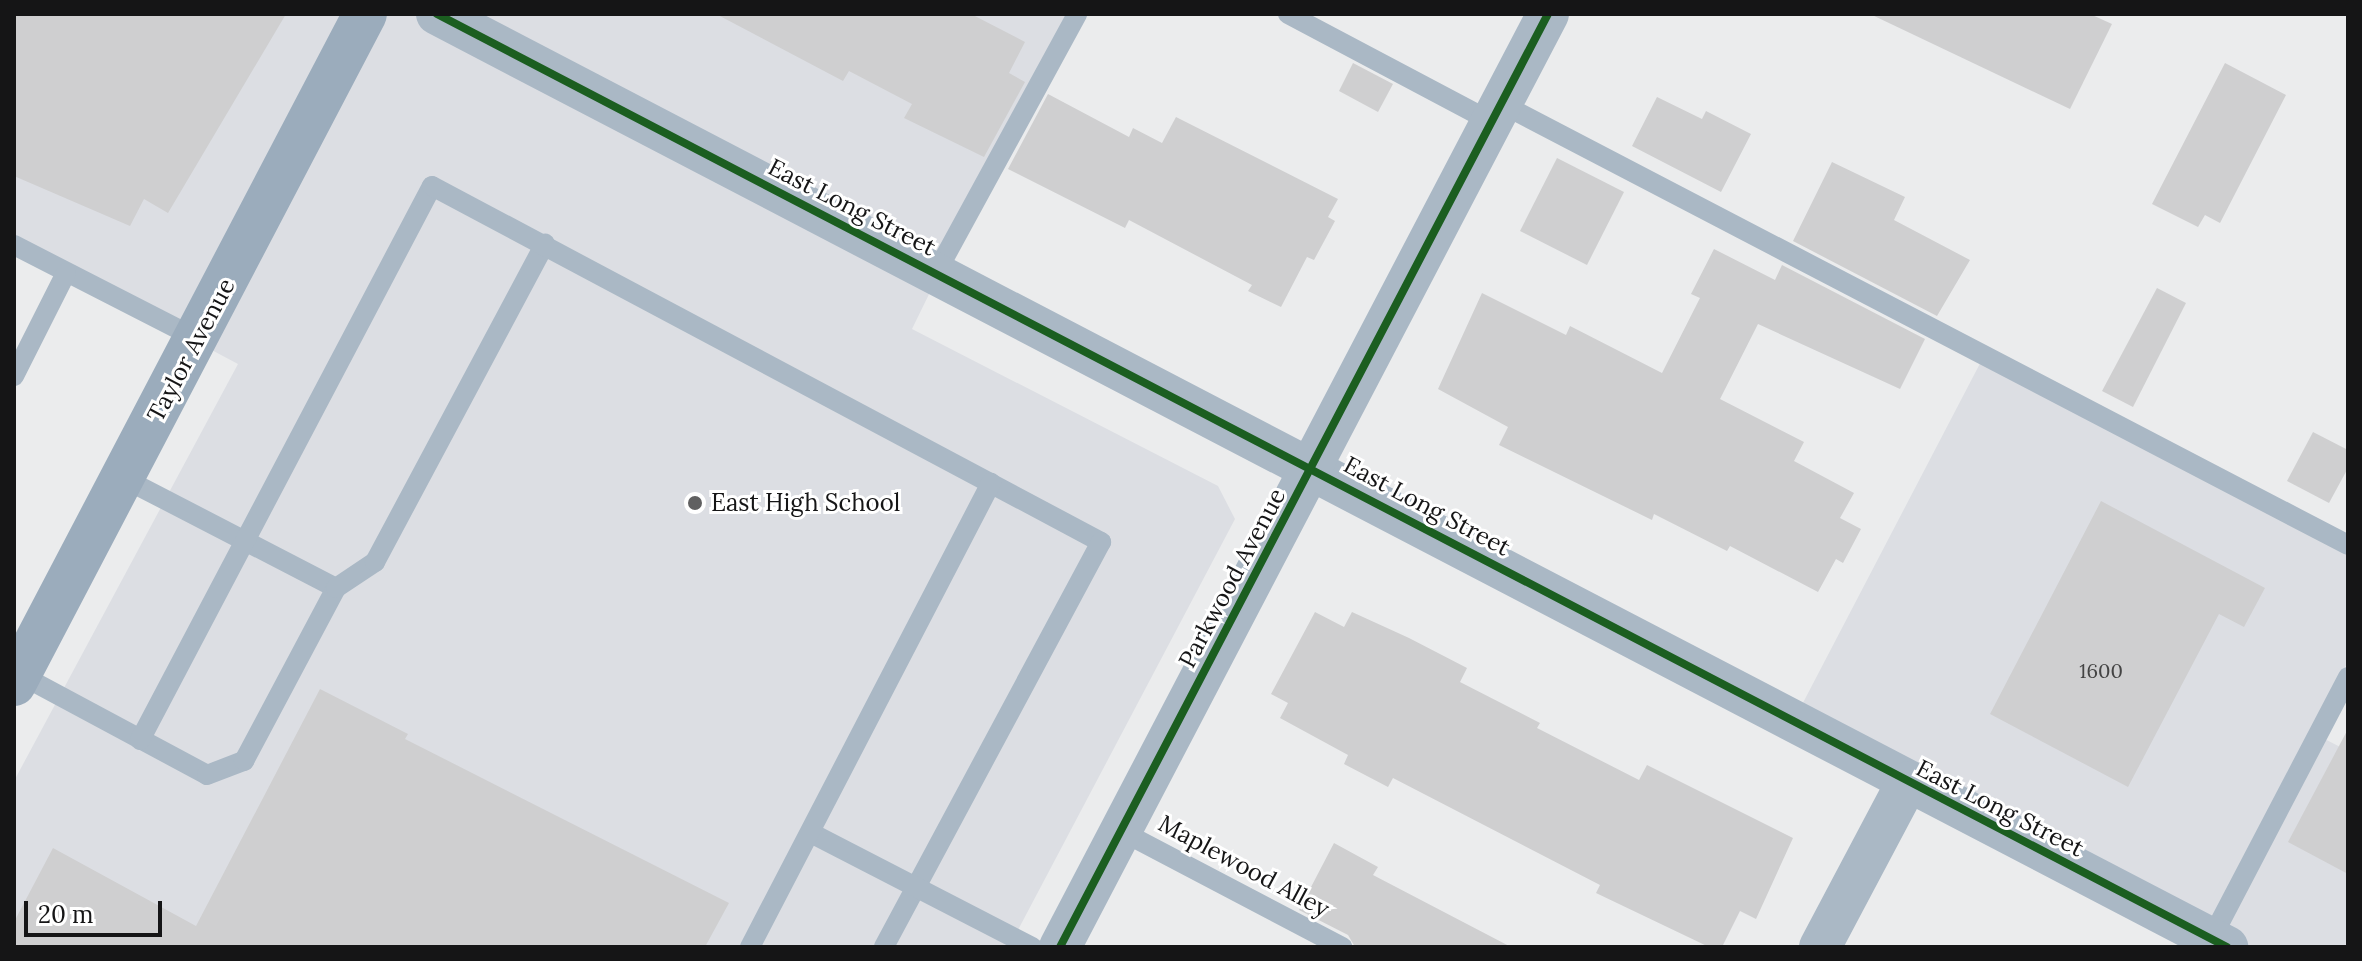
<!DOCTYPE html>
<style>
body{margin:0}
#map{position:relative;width:2362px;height:961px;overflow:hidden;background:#ebeced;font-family:Lora,serif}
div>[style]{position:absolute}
.built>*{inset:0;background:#dcdee3}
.building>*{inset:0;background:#cfcfd0}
.lane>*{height:20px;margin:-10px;padding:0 10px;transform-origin:10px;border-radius:10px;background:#aab8c5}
.street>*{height:42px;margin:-21px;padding:0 21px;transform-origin:21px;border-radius:21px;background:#aab8c5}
.secondary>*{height:44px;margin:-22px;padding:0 22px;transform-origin:22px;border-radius:22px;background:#9bacbc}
.cycleway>*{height:8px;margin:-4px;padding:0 4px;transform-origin:4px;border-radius:4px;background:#1b5e20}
.dots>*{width:22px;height:22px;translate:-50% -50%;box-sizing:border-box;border:4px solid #fff;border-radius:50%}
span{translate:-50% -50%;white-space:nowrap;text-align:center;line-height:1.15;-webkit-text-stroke:6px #fff;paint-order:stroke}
.number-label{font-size:20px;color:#444}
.number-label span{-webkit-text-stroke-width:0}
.street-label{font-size:24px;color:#151516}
.poi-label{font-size:24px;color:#151516}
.left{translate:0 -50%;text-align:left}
.frame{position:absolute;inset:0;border:16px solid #151516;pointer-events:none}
.scale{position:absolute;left:24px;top:901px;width:138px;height:36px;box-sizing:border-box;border:4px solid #151516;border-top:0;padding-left:10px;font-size:24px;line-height:28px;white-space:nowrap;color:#151516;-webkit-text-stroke:6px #fff;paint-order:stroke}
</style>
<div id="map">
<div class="built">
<i style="clip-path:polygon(14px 14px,1066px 14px,912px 329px,1218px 486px,1235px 519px,1009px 947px,14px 947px,14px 781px,238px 364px,14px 245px)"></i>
<i style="clip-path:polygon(1986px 352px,2348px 541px,2348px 661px,2313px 733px,2348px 751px,2348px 947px,2233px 947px,1794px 720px)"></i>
</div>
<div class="building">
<i style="clip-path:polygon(14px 14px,286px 14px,168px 213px,144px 199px,130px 226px,14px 176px)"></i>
<i style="clip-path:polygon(716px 14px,971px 14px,1025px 42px,1009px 73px,1025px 82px,984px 157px,904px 118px,912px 104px,849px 71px,843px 81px)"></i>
<i style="clip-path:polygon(1870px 14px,2090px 14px,2112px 24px,2070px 109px)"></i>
<i style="clip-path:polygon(1353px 63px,1393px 84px,1378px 112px,1339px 91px)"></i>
<i style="clip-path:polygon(2225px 63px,2286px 95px,2220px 223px,2205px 215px,2198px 227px,2152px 204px)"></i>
<i style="clip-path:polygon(1048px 94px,1129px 137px,1133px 128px,1162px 143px,1176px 117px,1338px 199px,1328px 217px,1335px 221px,1314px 260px,1307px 257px,1281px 307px,1248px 291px,1252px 285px,1129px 220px,1125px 228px,1008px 169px)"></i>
<i style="clip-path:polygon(1657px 97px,1702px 119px,1706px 111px,1751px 134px,1721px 192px,1632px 146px)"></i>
<i style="clip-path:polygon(1557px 158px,1624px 192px,1587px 265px,1520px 231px)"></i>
<i style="clip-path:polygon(1832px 162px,1905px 197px,1894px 220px,1970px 260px,1937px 316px,1793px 241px)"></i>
<i style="clip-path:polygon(1714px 249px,1775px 280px,1782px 265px,1925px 339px,1900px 389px,1758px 324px,1720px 399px,1804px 442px,1794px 461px,1854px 493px,1840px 518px,1861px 529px,1843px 563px,1836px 559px,1818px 592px,1730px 546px,1727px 551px,1654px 514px,1652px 520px,1499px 445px,1508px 427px,1438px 389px,1482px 293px,1566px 335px,1570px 326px,1662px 373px,1700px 298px,1691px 294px)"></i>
<i style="clip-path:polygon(2157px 288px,2186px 303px,2133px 407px,2102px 391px)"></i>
<i style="clip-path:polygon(2313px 432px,2348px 450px,2348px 468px,2329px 503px,2287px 481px)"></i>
<i style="clip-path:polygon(2101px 501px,2265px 588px,2244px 627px,2219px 614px,2128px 787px,1990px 714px)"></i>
<i style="clip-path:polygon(1315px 612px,1344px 627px,1352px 612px,1409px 638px,1467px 668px,1460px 682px,1540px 723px,1537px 728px,1639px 780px,1647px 765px,1793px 838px,1756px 919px,1740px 911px,1722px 947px,1709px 947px,1596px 893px,1600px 885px,1393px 778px,1388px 787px,1344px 764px,1348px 755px,1280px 718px,1288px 703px,1271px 694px)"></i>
<i style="clip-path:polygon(320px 689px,408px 734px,405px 739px,729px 903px,705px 947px,14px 947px,14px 922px,53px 848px,196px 926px)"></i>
<i style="clip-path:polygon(2348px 729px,2348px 874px,2288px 842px)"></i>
<i style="clip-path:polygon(1334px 843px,1378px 867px,1373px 875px,1511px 947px,1355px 947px,1348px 935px,1299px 910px)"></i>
</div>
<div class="lane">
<i style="left:1288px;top:14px;width:231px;rotate:27.9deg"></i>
<i style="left:1502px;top:104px;width:954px;rotate:27.53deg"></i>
<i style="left:14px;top:245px;width:207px;rotate:27.1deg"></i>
<i style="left:936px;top:273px;width:295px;rotate:-61.4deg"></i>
<i style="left:14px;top:376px;width:115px;rotate:-63.2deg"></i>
<i style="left:123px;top:478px;width:240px;rotate:27.3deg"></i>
<i style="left:19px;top:674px;width:213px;rotate:28.2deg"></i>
<i style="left:207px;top:775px;width:40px;rotate:-21deg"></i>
<i style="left:244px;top:761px;width:196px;rotate:-62deg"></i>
<i style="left:336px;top:588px;width:47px;rotate:-33.7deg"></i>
<i style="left:375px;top:562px;width:361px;rotate:-61.9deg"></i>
<i style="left:140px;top:740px;width:626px;rotate:-62.21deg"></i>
<i style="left:432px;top:186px;width:758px;rotate:28.02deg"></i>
<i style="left:1101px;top:542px;width:459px;rotate:118.2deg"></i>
<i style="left:1121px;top:831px;width:250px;rotate:27.7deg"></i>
<i style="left:811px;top:833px;width:249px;rotate:27.3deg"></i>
<i style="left:2209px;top:943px;width:300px;rotate:-62.4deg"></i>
<i style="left:750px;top:947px;width:523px;rotate:-62.55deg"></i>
</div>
<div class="street">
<i style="left:437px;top:14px;width:2019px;rotate:27.53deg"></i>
<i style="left:1060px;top:947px;width:1053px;rotate:-62.39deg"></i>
<i style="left:1820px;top:947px;width:186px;rotate:-62.1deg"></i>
</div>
<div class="secondary">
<i style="left:14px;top:684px;width:756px;rotate:-62.35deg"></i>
</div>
<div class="cycleway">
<i style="left:437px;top:14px;width:2019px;rotate:27.53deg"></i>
<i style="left:1060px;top:947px;width:1053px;rotate:-62.39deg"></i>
</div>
<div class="dots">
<i style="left:695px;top:503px;background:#606061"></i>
</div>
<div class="number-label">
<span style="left:2101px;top:670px">1600</span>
</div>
<div class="street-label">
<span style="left:852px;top:207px;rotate:27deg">East Long Street</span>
<span style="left:191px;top:350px;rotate:-62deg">Taylor Avenue</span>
<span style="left:1427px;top:506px;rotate:28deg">East Long Street</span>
<span style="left:1232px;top:578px;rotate:-62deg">Parkwood Avenue</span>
<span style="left:2000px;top:808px;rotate:27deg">East Long Street</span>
<span style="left:1244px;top:866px;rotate:28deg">Maplewood Alley</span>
</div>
<div class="poi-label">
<span class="left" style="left:711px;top:503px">East High School</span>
</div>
<div class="frame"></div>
<div class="scale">20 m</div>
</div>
